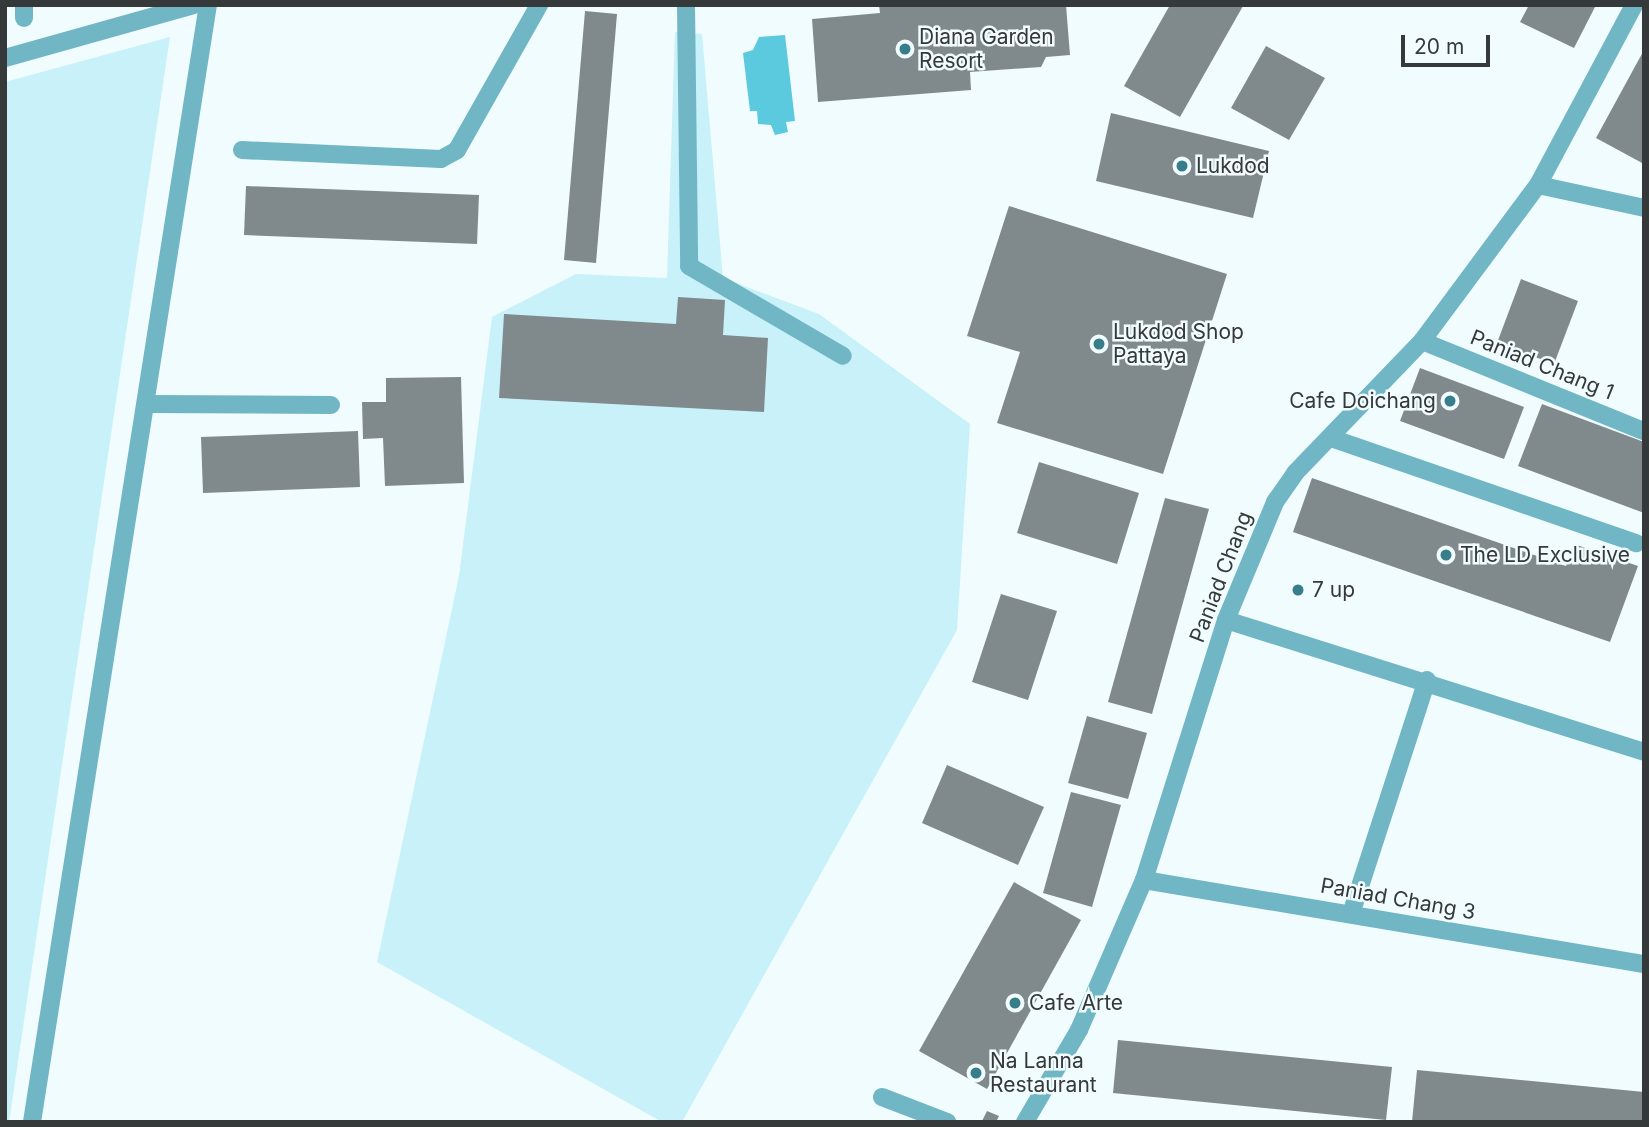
<!DOCTYPE html>
<style>
body{margin:0}
#map{position:relative;width:1649px;height:1127px;overflow:hidden;background:#f1fcfe;font-family:Inter,sans-serif}
div>[style]{position:absolute}
.green>*{inset:0;background:#c8f1fa}
.water>*{inset:0;background:#5bcadf}
.building>*{inset:0;background:#808a8c}
.minor>*{height:18px;margin:-9px;padding:0 9px;transform-origin:9px;border-radius:9px;background:#70b6c5}
.dots>*{width:19px;height:19px;translate:-50% -50%;box-sizing:border-box;border:4px solid #f1fcfe;border-radius:50%}
span{translate:-50% -50%;white-space:nowrap;text-align:center;line-height:1.15;-webkit-text-stroke:5px #f1fcfe;paint-order:stroke}
.poi-label{font-size:21px;color:#35393a}
.left{translate:0 -50%;text-align:left}
.right{translate:-100% -50%;text-align:right}
.street-label{font-size:21px;color:#35393a}
.frame{position:absolute;inset:0;border:7px solid #35393a;pointer-events:none}
.scale{position:absolute;left:1401px;top:35px;width:89px;height:32px;box-sizing:border-box;border:4px solid #35393a;border-top:0;padding-left:9px;font-size:21px;line-height:24px;white-space:nowrap;color:#35393a;-webkit-text-stroke:5px #f1fcfe;paint-order:stroke}
</style>
<div id="map">
<div class="green">
<i style="clip-path:polygon(675px 32px,702px 34px,723px 278px,819px 314px,970px 424px,957px 630px,682px 1122px,662px 1122px,377px 962px,459px 576px,492px 317px,576px 274px,667px 278px)"></i>
<i style="clip-path:polygon(170px 37px,9px 1122px,5px 1122px,5px 82px)"></i>
</div>
<div class="water">
<i style="clip-path:polygon(785px 35px,795px 121px,786px 122px,788px 132px,775px 135px,771px 125px,758px 124px,757px 111px,750px 111px,743px 53px,753px 50px,759px 37px)"></i>
</div>
<div class="building">
<i style="clip-path:polygon(879px 5px,1066px 5px,1070px 55px,1046px 57px,1041px 67px,970px 72px,971px 90px,818px 102px,812px 19px,880px 13px)"></i>
<i style="clip-path:polygon(1170px 5px,1243px 6px,1180px 117px,1124px 86px)"></i>
<i style="clip-path:polygon(1529px 5px,1596px 5px,1574px 48px,1520px 22px)"></i>
<i style="clip-path:polygon(585px 11px,617px 14px,596px 263px,564px 260px)"></i>
<i style="clip-path:polygon(1266px 46px,1325px 78px,1289px 140px,1231px 108px)"></i>
<i style="clip-path:polygon(1644px 50px,1644px 164px,1596px 138px)"></i>
<i style="clip-path:polygon(1111px 113px,1269px 151px,1253px 218px,1096px 181px)"></i>
<i style="clip-path:polygon(246px 186px,479px 195px,477px 244px,244px 235px)"></i>
<i style="clip-path:polygon(1009px 206px,1227px 274px,1163px 474px,997px 423px,1020px 352px,967px 336px)"></i>
<i style="clip-path:polygon(1521px 279px,1578px 301px,1554px 364px,1497px 343px)"></i>
<i style="clip-path:polygon(678px 297px,725px 300px,723px 335px,768px 338px,764px 412px,499px 398px,504px 314px,676px 324px)"></i>
<i style="clip-path:polygon(1420px 368px,1524px 407px,1504px 459px,1400px 421px)"></i>
<i style="clip-path:polygon(461px 377px,464px 483px,385px 486px,383px 438px,363px 439px,362px 402px,386px 402px,386px 378px)"></i>
<i style="clip-path:polygon(1542px 404px,1644px 442px,1644px 513px,1518px 466px)"></i>
<i style="clip-path:polygon(358px 431px,360px 487px,203px 493px,201px 437px)"></i>
<i style="clip-path:polygon(1039px 462px,1139px 493px,1117px 564px,1017px 533px)"></i>
<i style="clip-path:polygon(1312px 478px,1566px 566px,1574px 544px,1638px 566px,1610px 642px,1293px 532px)"></i>
<i style="clip-path:polygon(1165px 498px,1209px 509px,1152px 714px,1108px 702px)"></i>
<i style="clip-path:polygon(1001px 594px,1057px 611px,1028px 700px,972px 682px)"></i>
<i style="clip-path:polygon(1087px 716px,1147px 733px,1128px 799px,1068px 783px)"></i>
<i style="clip-path:polygon(947px 765px,1044px 807px,1018px 865px,922px 823px)"></i>
<i style="clip-path:polygon(1071px 792px,1121px 805px,1092px 907px,1043px 893px)"></i>
<i style="clip-path:polygon(1014px 882px,1081px 920px,987px 1089px,919px 1051px)"></i>
<i style="clip-path:polygon(1118px 1040px,1392px 1067px,1386px 1120px,1113px 1093px)"></i>
<i style="clip-path:polygon(1417px 1070px,1644px 1092px,1644px 1122px,1412px 1122px)"></i>
<i style="clip-path:polygon(987px 1111px,999px 1116px,996px 1122px,982px 1121px)"></i>
</div>
<div class="minor">
<i style="left:24px;top:5px;width:13px;rotate:90deg"></i>
<i style="left:686px;top:5px;width:261px;rotate:89.3deg"></i>
<i style="left:689px;top:266px;width:178px;rotate:30.3deg"></i>
<i style="left:5px;top:58px;width:196px;rotate:-15.7deg"></i>
<i style="left:242px;top:150px;width:199px;rotate:2.6deg"></i>
<i style="left:441px;top:159px;width:18px;rotate:-29deg"></i>
<i style="left:457px;top:150px;width:167px;rotate:-60.5deg"></i>
<i style="left:1538px;top:185px;width:108px;rotate:12.2deg"></i>
<i style="left:1422px;top:341px;width:240px;rotate:22.1deg"></i>
<i style="left:146px;top:404px;width:185px;rotate:0.3deg"></i>
<i style="left:1331px;top:438px;width:323px;rotate:19deg"></i>
<i style="left:1226px;top:620px;width:438px;rotate:17.5deg"></i>
<i style="left:1144px;top:880px;width:507px;rotate:9.54deg"></i>
<i style="left:1351px;top:914px;width:246px;rotate:-72deg"></i>
<i style="left:882px;top:1097px;width:70px;rotate:21deg"></i>
<i style="left:32px;top:1122px;width:1131px;rotate:-81.05deg"></i>
<i style="left:1025px;top:1122px;width:107px;rotate:-59.6deg"></i>
<i style="left:1079px;top:1030px;width:163px;rotate:-66.6deg"></i>
<i style="left:1144px;top:880px;width:273px;rotate:-72.5deg"></i>
<i style="left:1226px;top:620px;width:128px;rotate:-67.4deg"></i>
<i style="left:1275px;top:502px;width:35px;rotate:-55deg"></i>
<i style="left:1295px;top:473px;width:183px;rotate:-46.1deg"></i>
<i style="left:1422px;top:341px;width:194px;rotate:-53.4deg"></i>
<i style="left:1538px;top:185px;width:204px;rotate:-61.9deg"></i>
</div>
<div class="dots">
<i style="left:905px;top:49px;background:#387d8a"></i>
<i style="left:1182px;top:166px;background:#387d8a"></i>
<i style="left:1099px;top:344px;background:#387d8a"></i>
<i style="left:1450px;top:401px;background:#387d8a"></i>
<i style="left:1446px;top:555px;background:#387d8a"></i>
<i style="left:1298px;top:590px;background:#387d8a"></i>
<i style="left:1015px;top:1003px;background:#387d8a"></i>
<i style="left:976px;top:1073px;background:#387d8a"></i>
</div>
<div class="poi-label">
<span class="left" style="left:919px;top:49px">Diana Garden<br>Resort</span>
<span class="left" style="left:1196px;top:166px">Lukdod</span>
<span class="left" style="left:1113px;top:344px">Lukdod Shop<br>Pattaya</span>
<span class="right" style="left:1436px;top:401px">Cafe Doichang</span>
<span class="left" style="left:1460px;top:555px">The LD Exclusive</span>
<span class="left" style="left:1312px;top:590px">7 up</span>
<span class="left" style="left:1029px;top:1003px">Cafe Arte</span>
<span class="left" style="left:990px;top:1073px">Na Lanna<br>Restaurant</span>
</div>
<div class="street-label">
<span style="left:1542px;top:365px;rotate:22deg">Paniad Chang 1</span>
<span style="left:1221px;top:577px;rotate:-69deg">Paniad Chang</span>
<span style="left:1398px;top:899px;rotate:10deg">Paniad Chang 3</span>
</div>
<div class="frame"></div>
<div class="scale">20 m</div>
</div>
